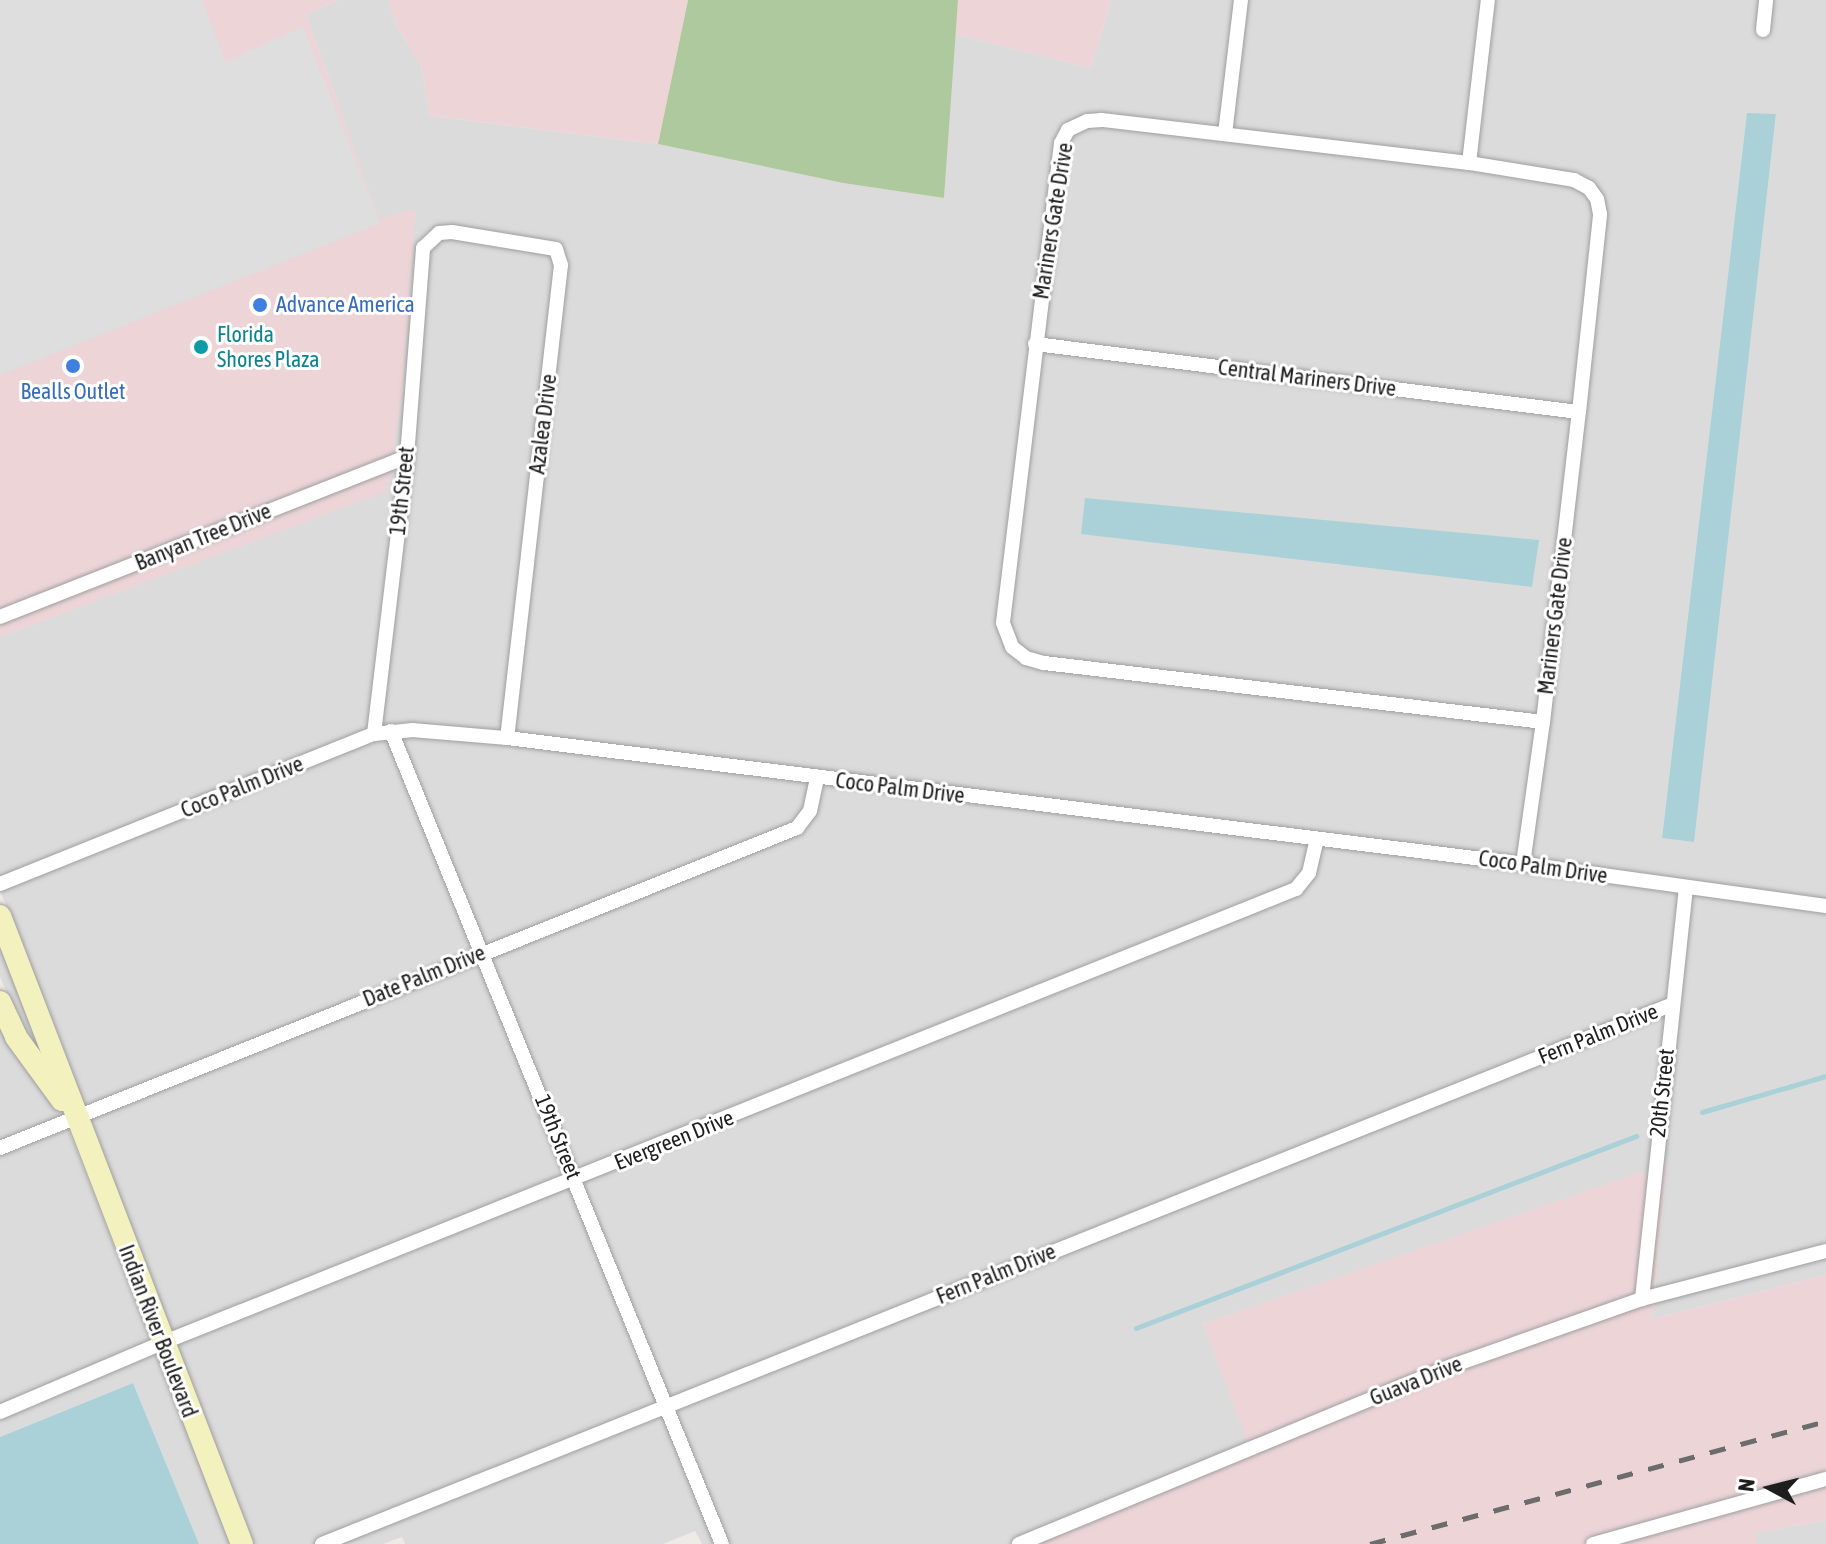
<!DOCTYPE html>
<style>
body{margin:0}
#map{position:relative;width:1826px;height:1544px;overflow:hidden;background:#eeeae5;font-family:"Asap Condensed",sans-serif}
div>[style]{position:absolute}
.residential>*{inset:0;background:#dcdbdb}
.commercial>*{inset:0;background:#edd5d7}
.forest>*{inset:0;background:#aec99d}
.parking>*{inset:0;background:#dedede}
.water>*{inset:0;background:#a9d1d7}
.stream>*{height:5px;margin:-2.5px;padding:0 2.5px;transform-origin:2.5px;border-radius:2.5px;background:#a9d1d7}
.roads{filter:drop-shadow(0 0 2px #9f9f9f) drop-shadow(0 0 2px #9f9f9f)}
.street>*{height:14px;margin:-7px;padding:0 7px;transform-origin:7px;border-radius:7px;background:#fff}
.secondary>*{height:22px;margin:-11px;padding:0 11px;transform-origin:11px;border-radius:11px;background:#f3f1bd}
.rail>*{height:5px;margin-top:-2.5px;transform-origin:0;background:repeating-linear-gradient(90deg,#6c6c6c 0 16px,transparent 0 32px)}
.dots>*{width:22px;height:22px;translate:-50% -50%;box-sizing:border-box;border:4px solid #fff;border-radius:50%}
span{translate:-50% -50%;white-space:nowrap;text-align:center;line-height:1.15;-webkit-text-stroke:6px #fff;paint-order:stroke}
.street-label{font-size:22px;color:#1e1e1e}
.shop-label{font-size:22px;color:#366cbe}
.left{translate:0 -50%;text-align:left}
.culture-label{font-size:22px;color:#0d838f}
.north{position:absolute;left:1730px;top:1448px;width:80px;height:80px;-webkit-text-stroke:6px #fff;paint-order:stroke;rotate:277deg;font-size:22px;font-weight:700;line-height:32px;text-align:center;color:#1e1e1e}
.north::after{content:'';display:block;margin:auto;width:28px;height:36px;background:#1e1e1e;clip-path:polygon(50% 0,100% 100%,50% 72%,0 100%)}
</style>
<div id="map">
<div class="residential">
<i style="clip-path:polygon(evenodd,339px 0,389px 0,396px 25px,421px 66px,430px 116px,658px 144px,843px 183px,944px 198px,954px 34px,1091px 68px,1111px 0,1826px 0,1826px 1275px,1652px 1319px,1667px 1164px,1203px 1324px,1252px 1452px,1028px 1544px,702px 1544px,695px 1531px,663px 1544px,405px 1544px,402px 1537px,383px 1544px,253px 1544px,0 890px,0 637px,387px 490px,415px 210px,379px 220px,306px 14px,339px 0,1747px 114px,1776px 115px,1693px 842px,1662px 837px,1747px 114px,339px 0,1085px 499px,1538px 540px,1532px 587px,1085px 499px)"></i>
<i style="clip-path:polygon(0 944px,45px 1060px,25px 1033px,0 977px)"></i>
<i style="clip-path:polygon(0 1026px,6px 1040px,65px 1121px,231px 1544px,199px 1544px,133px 1383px,0 1437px)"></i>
<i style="clip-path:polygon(1826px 1520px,1826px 1544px,1757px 1544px,1754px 1533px)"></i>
</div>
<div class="commercial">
<i style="clip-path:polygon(0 0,339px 0,306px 14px,379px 219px,415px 209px,403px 390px,387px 491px,0 637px)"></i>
<i style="clip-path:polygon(389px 0,688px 0,658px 144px,430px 116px,421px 66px,396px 25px)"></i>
<i style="clip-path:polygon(958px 0,1111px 0,1091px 68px,954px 34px)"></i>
<i style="clip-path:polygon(1667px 1163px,1652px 1319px,1826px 1275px,1826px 1520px,1755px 1533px,1757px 1544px,1028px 1544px,1251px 1452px,1203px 1324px)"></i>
</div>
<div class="forest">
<i style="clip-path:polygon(688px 0,958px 0,944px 198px,843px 183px,658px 144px)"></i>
</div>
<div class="parking">
<i style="clip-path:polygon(0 0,202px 0,225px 62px,303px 27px,380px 223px,0 375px)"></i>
</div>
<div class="water">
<i style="clip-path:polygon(1747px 113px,1776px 114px,1694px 842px,1662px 838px)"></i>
<i style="clip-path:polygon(1085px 498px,1539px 540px,1532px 587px,1081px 534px)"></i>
<i style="clip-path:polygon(133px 1383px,199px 1544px,0 1544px,0 1437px)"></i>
</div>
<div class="stream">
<i style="left:1702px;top:1112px;width:129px;rotate:-16.2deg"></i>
<i style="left:1136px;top:1328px;width:536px;rotate:-21.01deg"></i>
</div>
<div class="roads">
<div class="street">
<i style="left:1763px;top:30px;width:30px;rotate:-84deg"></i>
<i style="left:1225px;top:134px;width:135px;rotate:-83.2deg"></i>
<i style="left:1469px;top:163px;width:164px;rotate:-83.4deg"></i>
<i style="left:1035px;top:344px;width:548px;rotate:7.13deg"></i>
<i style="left:0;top:617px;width:437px;rotate:-21.5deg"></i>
<i style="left:391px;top:731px;width:878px;rotate:67.85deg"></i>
<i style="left:374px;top:734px;width:279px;rotate:-83.2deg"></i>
<i style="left:407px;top:457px;width:210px;rotate:-85.6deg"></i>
<i style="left:423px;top:248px;width:22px;rotate:-43deg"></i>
<i style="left:439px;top:233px;width:13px;rotate:-4deg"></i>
<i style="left:452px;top:232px;width:105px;rotate:9.3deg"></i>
<i style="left:556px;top:249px;width:17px;rotate:73deg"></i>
<i style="left:561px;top:265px;width:476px;rotate:96.5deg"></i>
<i style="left:1523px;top:864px;width:143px;rotate:-82deg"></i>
<i style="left:1543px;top:722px;width:312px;rotate:-83.4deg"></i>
<i style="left:1579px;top:412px;width:199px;rotate:-83.9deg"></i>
<i style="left:1600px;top:214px;width:15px;rotate:-101deg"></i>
<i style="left:1597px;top:199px;width:14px;rotate:-126deg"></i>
<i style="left:1589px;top:188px;width:17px;rotate:-152deg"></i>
<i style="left:1574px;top:180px;width:106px;rotate:-170.8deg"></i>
<i style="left:1469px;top:163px;width:370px;rotate:-173.3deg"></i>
<i style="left:1102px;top:120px;width:15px;rotate:176deg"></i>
<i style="left:1087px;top:121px;width:21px;rotate:155deg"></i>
<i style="left:1068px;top:130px;width:15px;rotate:118deg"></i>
<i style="left:1061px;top:143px;width:483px;rotate:96.9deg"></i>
<i style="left:1003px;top:623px;width:26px;rotate:69deg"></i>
<i style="left:1012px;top:647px;width:18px;rotate:38deg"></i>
<i style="left:1026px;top:658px;width:19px;rotate:16deg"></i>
<i style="left:1044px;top:663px;width:502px;rotate:6.74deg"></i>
<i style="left:0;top:884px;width:403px;rotate:-21.9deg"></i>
<i style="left:374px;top:734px;width:39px;rotate:-6deg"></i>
<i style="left:413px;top:730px;width:94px;rotate:4.9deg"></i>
<i style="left:507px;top:738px;width:1024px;rotate:7.07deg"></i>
<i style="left:1523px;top:864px;width:306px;rotate:7.9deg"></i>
<i style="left:0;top:1148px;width:859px;rotate:-21.88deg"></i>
<i style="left:797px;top:828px;width:21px;rotate:-53deg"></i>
<i style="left:810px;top:811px;width:35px;rotate:-78deg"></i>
<i style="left:1642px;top:1299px;width:414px;rotate:-83.9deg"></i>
<i style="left:0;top:1412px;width:176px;rotate:-23.1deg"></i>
<i style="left:162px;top:1343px;width:1222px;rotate:-21.82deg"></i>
<i style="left:1296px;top:889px;width:21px;rotate:-51deg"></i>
<i style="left:1309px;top:873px;width:35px;rotate:-77deg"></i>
<i style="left:322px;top:1544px;width:1453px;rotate:-21.78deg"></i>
<i style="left:1019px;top:1544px;width:459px;rotate:-22.4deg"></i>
<i style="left:1443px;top:1369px;width:211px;rotate:-19.4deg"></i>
<i style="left:1642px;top:1299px;width:190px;rotate:-14.6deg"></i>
<i style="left:1593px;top:1544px;width:242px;rotate:-15.6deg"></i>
</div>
<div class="secondary">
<i style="left:0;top:916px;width:673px;rotate:68.93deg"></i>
<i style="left:0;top:1002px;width:38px;rotate:65deg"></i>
<i style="left:16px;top:1037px;width:78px;rotate:53.9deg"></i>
</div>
</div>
<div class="rail">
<i style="left:1370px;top:1544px;width:472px;rotate:-15.1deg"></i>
</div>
<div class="dots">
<i style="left:260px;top:305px;background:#3f7fe0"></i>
<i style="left:201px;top:347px;background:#0f9aa8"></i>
<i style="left:73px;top:366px;background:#3f7fe0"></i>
</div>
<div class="street-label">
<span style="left:1053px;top:221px;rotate:-81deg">Mariners Gate Drive</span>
<span style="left:1307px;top:378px;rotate:7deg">Central Mariners Drive</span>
<span style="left:543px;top:424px;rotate:-83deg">Azalea Drive</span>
<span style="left:402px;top:491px;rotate:-84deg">19th Street</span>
<span style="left:203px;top:537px;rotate:-22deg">Banyan Tree Drive</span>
<span style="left:1555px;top:616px;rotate:-83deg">Mariners Gate Drive</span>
<span style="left:242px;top:787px;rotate:-22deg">Coco Palm Drive</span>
<span style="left:900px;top:788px;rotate:7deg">Coco Palm Drive</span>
<span style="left:1543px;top:867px;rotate:8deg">Coco Palm Drive</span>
<span style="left:424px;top:976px;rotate:-22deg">Date Palm Drive</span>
<span style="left:1598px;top:1034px;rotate:-22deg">Fern Palm Drive</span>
<span style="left:1662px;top:1093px;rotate:-84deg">20th Street</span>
<span style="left:558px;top:1137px;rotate:68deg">19th Street</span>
<span style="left:674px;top:1140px;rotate:-22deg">Evergreen Drive</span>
<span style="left:996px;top:1274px;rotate:-22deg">Fern Palm Drive</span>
<span style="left:158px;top:1331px;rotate:69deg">Indian River Boulevard</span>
<span style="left:1416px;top:1381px;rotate:-22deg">Guava Drive</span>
</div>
<div class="shop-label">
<span class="left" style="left:276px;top:305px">Advance America</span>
<span style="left:73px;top:392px">Bealls Outlet</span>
</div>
<div class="culture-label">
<span class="left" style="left:217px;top:347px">Florida<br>Shores Plaza</span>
</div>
<div class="north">N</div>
</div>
